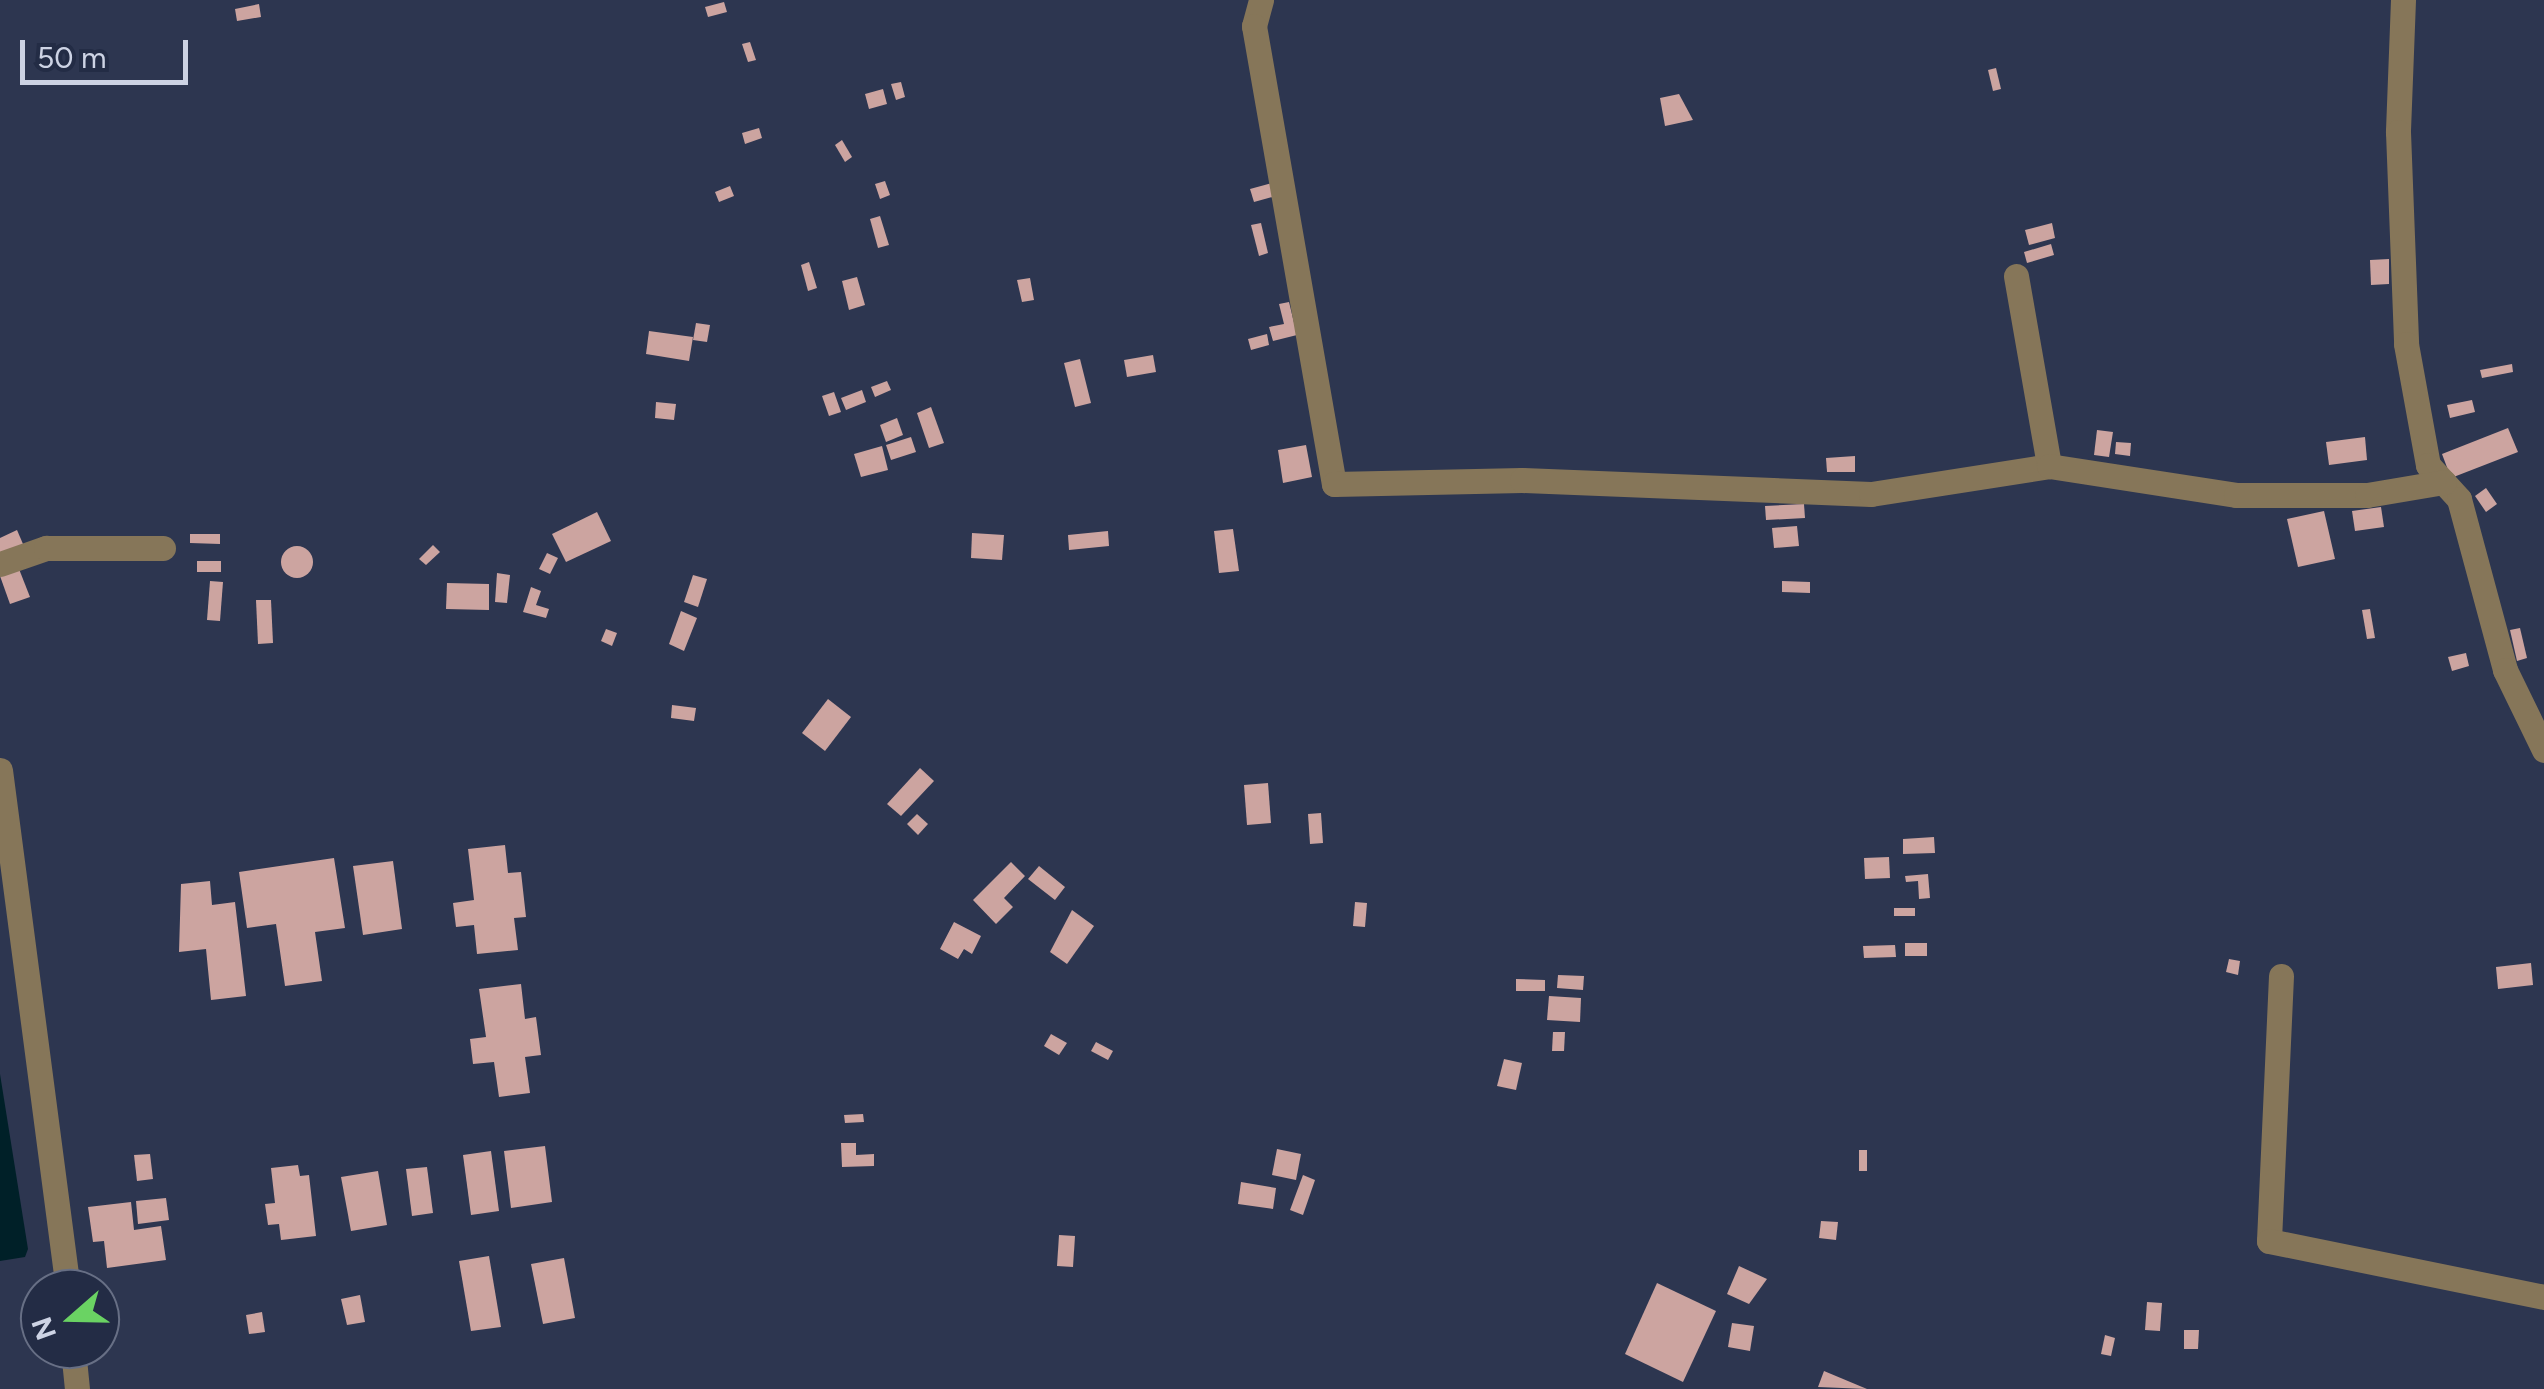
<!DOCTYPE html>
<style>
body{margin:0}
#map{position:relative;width:2544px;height:1389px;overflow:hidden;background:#2d3650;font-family:Figtree,sans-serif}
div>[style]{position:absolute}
.water>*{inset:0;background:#002028}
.building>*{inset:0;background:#cca4a0}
.round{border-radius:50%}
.minor>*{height:25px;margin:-12.5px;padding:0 12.5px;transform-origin:12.5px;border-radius:12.5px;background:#867659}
span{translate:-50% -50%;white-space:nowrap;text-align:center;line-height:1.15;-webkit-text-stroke:10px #232c45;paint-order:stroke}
.north{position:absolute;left:20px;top:1269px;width:100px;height:100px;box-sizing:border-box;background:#232c45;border:2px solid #676f85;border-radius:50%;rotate:250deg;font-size:28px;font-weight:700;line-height:40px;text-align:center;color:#cdd3e4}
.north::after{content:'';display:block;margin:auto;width:35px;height:45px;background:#6ad363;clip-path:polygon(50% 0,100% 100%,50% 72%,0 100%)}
.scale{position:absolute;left:20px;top:40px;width:168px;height:45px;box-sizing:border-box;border:5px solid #cdd3e4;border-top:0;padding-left:12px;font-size:30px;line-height:35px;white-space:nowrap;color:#cdd3e4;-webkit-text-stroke:8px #232c45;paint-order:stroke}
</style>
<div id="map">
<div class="water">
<i style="clip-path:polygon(0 1074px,28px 1249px,25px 1257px,0 1261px)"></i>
</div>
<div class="building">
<i style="clip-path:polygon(724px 2px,727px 12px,708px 17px,705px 7px)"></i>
<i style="clip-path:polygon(259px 4px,261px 17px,237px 21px,235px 9px)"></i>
<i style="clip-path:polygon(750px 42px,756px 60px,748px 62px,742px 44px)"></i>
<i style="clip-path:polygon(1996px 68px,2001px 89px,1993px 91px,1988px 70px)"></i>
<i style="clip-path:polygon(901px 82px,905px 97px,896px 100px,891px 84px)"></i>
<i style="clip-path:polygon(883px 89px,887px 104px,869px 109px,865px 94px)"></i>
<i style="clip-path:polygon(1679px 94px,1693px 120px,1665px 126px,1660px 98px)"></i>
<i style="clip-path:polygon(759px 128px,762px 138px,745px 144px,742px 133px)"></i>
<i style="clip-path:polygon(842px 140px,852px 157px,845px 162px,835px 145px)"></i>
<i style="clip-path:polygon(885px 181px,890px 195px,880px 199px,875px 184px)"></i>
<i style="clip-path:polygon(1272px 183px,1276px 196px,1254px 202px,1250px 189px)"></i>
<i style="clip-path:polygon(730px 186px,734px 196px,719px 202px,715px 192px)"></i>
<i style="clip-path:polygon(880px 216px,889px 245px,878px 248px,870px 219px)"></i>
<i style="clip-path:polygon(1261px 223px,1268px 253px,1259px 256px,1251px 225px)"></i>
<i style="clip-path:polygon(2052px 223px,2055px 238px,2029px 245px,2025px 230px)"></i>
<i style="clip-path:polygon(2051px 244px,2054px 255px,2027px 263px,2024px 252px)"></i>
<i style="clip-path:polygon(2389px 259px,2389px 284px,2371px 285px,2370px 260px)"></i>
<i style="clip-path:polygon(809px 262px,817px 288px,808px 291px,801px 265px)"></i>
<i style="clip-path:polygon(857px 277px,865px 305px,849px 310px,842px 281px)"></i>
<i style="clip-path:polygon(1030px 278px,1034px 300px,1022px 302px,1017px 280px)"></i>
<i style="clip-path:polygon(1289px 302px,1297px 335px,1273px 341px,1269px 327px,1284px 324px,1279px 304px)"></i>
<i style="clip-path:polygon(696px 323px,710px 325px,707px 342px,693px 340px)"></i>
<i style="clip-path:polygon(649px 331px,693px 337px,689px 361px,646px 354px)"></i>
<i style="clip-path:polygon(1267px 334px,1269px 345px,1251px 350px,1248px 339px)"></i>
<i style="clip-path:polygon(1153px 355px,1156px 372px,1127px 377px,1124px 360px)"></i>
<i style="clip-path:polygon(1080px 359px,1091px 403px,1075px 407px,1064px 363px)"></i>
<i style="clip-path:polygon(2512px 364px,2513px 372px,2482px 378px,2480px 370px)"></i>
<i style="clip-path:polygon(887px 381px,891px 390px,875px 397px,871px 387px)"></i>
<i style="clip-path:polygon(862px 390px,866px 402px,846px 410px,841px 398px)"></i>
<i style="clip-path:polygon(834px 392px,841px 412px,829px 416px,822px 396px)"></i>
<i style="clip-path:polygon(2472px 400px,2475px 412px,2450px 418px,2447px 405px)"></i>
<i style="clip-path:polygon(656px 402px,676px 404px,674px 420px,655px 418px)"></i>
<i style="clip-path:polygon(931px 407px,944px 443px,929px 448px,917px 413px)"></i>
<i style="clip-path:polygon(897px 418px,903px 435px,886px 442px,880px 425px)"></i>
<i style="clip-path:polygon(2508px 428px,2518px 452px,2451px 478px,2442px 454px)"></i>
<i style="clip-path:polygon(2097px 430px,2113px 432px,2109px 457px,2094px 455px)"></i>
<i style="clip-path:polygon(911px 437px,916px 452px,891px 460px,886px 445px)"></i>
<i style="clip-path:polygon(2365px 437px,2367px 460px,2329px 465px,2326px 442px)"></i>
<i style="clip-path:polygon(2116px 442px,2131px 443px,2130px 456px,2115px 454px)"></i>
<i style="clip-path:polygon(1306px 445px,1312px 477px,1283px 483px,1278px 450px)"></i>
<i style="clip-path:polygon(882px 446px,888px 470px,861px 477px,854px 454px)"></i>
<i style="clip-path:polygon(1855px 456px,1855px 472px,1827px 472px,1826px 458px)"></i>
<i style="clip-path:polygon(2486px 488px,2497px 504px,2486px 512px,2475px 496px)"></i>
<i style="clip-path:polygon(1804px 504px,1805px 518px,1766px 520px,1765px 506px)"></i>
<i style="clip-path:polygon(2381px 507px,2384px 527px,2355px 531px,2352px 511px)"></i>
<i style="clip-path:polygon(2324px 511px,2335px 559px,2298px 567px,2287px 519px)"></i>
<i style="clip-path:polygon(597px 512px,611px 541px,566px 562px,552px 534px)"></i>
<i style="clip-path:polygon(1797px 526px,1799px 546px,1774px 548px,1772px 528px)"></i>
<i style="clip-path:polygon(1233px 529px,1239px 571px,1219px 573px,1214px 531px)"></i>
<i style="clip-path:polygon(17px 530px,23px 544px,0 555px,0 538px)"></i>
<i style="clip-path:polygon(1108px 531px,1109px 546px,1069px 550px,1068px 535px)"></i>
<i style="clip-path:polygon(972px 533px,1004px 535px,1002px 560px,971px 558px)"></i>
<i style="clip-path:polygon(190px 534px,220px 534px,220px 544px,190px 543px)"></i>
<i style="clip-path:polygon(433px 545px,440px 552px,426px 565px,419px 559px)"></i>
<i class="round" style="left:281px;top:546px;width:32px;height:32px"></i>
<i style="clip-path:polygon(547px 553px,558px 558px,550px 574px,539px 569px)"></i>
<i style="clip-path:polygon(197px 561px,221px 561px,221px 572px,197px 572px)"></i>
<i style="clip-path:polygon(19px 569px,30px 597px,10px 604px,0 576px)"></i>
<i style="clip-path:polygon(497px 573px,510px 575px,507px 603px,495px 602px)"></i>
<i style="clip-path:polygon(693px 575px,707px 579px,698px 607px,684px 602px)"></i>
<i style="clip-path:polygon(210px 581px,223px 582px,220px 621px,207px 620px)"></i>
<i style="clip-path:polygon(1782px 581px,1810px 582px,1810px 593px,1782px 592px)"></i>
<i style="clip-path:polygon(447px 583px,489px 584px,489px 610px,446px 609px)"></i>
<i style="clip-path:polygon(531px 587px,541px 591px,536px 605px,549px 609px,546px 618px,523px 612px)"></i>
<i style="clip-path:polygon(256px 600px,271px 600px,273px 643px,258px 644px)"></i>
<i style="clip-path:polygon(2370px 609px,2375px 638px,2367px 639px,2362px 610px)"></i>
<i style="clip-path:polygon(681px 611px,697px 618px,684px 651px,669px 644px)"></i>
<i style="clip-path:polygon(2520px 628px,2527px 658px,2517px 661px,2510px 630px)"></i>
<i style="clip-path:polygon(606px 629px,617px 633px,612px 646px,601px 641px)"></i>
<i style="clip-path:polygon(2466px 653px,2469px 666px,2452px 671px,2448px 657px)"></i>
<i style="clip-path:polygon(828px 699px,851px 717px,825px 751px,802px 733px)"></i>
<i style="clip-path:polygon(672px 705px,696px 708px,694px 721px,671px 718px)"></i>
<i style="clip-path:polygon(920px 768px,934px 781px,901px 816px,887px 804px)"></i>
<i style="clip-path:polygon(1268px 783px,1271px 823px,1247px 825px,1244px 785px)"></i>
<i style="clip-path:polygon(1321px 813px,1323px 843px,1310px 844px,1308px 814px)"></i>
<i style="clip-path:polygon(917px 814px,928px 824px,918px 835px,907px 824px)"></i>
<i style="clip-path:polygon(1934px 837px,1935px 853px,1903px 854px,1903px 839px)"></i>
<i style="clip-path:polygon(505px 845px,508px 873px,521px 872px,526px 917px,514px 918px,518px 950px,477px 954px,474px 925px,456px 927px,453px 903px,474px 900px,468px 849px)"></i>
<i style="clip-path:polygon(1889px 857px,1890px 878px,1865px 879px,1864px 858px)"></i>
<i style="clip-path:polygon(334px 858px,345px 928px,315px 932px,322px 981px,285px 986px,276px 924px,247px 928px,239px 872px)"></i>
<i style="clip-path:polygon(393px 861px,402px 929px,363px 935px,353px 866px)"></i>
<i style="clip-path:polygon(1011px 862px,1025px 876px,1004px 898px,1013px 907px,996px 924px,973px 900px)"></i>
<i style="clip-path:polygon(1039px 866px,1065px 887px,1055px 900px,1028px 879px)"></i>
<i style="clip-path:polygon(1928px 874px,1930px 898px,1919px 899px,1918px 881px,1906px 882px,1905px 876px)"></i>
<i style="clip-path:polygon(210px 881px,212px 905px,235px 902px,246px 996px,211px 1000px,206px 949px,179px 952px,181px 884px)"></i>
<i style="clip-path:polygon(1355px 902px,1367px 903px,1365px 927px,1353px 926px)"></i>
<i style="clip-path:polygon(1894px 908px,1915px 908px,1915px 916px,1894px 916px)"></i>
<i style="clip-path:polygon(1072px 910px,1094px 926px,1067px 964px,1050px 952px)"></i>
<i style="clip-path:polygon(954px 922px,981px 936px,972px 954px,964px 949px,958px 959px,940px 949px)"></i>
<i style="clip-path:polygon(1905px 943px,1927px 943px,1927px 956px,1905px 956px)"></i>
<i style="clip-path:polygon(1895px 945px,1896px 957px,1864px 958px,1863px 946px)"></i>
<i style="clip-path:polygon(2229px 959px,2240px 961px,2238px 975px,2226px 972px)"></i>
<i style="clip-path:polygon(2531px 963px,2533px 985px,2498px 989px,2496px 967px)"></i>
<i style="clip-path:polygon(1558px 975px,1584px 976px,1583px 990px,1557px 988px)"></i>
<i style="clip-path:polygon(1516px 979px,1545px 980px,1545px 991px,1516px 991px)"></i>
<i style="clip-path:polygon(521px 984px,525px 1019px,536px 1017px,541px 1055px,525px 1057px,530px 1093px,499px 1097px,494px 1062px,473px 1064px,470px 1039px,486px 1037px,479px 989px)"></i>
<i style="clip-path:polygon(1549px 996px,1581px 998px,1580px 1022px,1547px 1020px)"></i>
<i style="clip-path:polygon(1553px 1032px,1565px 1032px,1564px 1051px,1552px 1051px)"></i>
<i style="clip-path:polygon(1051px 1034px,1067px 1043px,1059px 1055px,1044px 1046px)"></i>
<i style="clip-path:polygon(1096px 1042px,1113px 1051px,1108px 1060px,1091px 1051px)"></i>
<i style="clip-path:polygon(1504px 1059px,1522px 1063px,1516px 1090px,1497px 1086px)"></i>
<i style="clip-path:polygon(863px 1114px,864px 1122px,845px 1123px,844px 1115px)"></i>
<i style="clip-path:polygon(841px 1143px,856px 1143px,856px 1155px,874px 1154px,874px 1166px,842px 1167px)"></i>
<i style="clip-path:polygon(545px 1146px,552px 1202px,511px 1208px,504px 1151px)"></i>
<i style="clip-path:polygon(1277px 1149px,1301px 1154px,1296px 1180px,1272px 1175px)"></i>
<i style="clip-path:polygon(1859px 1150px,1867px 1150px,1867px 1171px,1859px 1171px)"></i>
<i style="clip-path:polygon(491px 1151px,499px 1211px,471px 1215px,463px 1155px)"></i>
<i style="clip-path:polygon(150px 1154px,153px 1179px,137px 1181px,134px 1155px)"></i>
<i style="clip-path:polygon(298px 1165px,300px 1176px,309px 1175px,316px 1236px,281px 1240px,279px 1224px,268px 1225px,265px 1204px,275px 1203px,271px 1168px)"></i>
<i style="clip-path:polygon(427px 1167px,433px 1213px,412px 1216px,406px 1169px)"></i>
<i style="clip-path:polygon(378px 1171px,387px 1225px,351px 1231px,341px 1177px)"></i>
<i style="clip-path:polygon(1303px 1175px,1315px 1180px,1303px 1215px,1290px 1210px)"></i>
<i style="clip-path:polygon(1241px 1182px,1276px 1188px,1273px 1209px,1238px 1204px)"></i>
<i style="clip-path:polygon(166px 1198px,169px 1220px,138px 1224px,136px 1201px)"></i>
<i style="clip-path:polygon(131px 1202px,134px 1230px,161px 1226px,166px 1260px,107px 1268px,104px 1241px,93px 1242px,88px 1207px)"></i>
<i style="clip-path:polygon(1821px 1221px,1838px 1222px,1836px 1240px,1819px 1238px)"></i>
<i style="clip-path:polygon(1059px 1235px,1075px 1236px,1073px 1267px,1057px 1266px)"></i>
<i style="clip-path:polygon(489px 1256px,501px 1327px,471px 1331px,459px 1261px)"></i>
<i style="clip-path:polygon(564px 1258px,575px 1318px,543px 1324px,531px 1264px)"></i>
<i style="clip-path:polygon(1739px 1266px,1767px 1279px,1749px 1304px,1727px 1294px)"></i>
<i style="clip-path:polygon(1657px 1283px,1716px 1311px,1683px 1382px,1625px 1354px)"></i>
<i style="clip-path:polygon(360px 1295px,365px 1322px,347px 1325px,341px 1299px)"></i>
<i style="clip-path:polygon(2147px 1302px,2162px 1303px,2160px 1331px,2145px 1330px)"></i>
<i style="clip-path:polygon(262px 1312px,265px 1332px,249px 1334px,246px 1315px)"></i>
<i style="clip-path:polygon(1732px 1323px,1754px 1326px,1750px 1351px,1728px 1347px)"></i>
<i style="clip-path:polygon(2184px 1330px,2199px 1330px,2198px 1349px,2184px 1349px)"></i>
<i style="clip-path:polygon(2105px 1335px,2115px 1338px,2111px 1356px,2101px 1354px)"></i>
<i style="clip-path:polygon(1824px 1371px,1867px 1389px,1818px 1387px)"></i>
</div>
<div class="minor">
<i style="left:1261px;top:0;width:27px;rotate:105deg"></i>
<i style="left:1254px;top:26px;width:465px;rotate:80.1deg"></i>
<i style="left:1334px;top:484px;width:188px;rotate:-1.2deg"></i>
<i style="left:1522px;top:480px;width:349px;rotate:2.3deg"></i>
<i style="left:1871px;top:494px;width:180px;rotate:-8.9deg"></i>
<i style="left:2403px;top:0;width:132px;rotate:92.2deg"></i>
<i style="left:2398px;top:132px;width:212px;rotate:87.8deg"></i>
<i style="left:2406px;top:344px;width:123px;rotate:79.7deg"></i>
<i style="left:2428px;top:465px;width:46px;rotate:47.6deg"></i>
<i style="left:2459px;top:499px;width:177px;rotate:74.9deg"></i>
<i style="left:2505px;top:670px;width:89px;rotate:64deg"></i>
<i style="left:2016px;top:276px;width:193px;rotate:80.1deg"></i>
<i style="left:2049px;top:466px;width:189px;rotate:8.8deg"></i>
<i style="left:2236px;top:495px;width:131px"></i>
<i style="left:2367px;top:495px;width:78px;rotate:-9.6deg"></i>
<i style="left:0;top:564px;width:49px;rotate:-19.2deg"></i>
<i style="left:46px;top:548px;width:117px"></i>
<i style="left:0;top:770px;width:523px;rotate:82.54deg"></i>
<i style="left:2281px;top:976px;width:265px;rotate:92.6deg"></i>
<i style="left:2269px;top:1241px;width:281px;rotate:11.5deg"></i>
<i style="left:73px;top:1349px;width:40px;rotate:84.3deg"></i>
</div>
<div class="north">N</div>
<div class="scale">50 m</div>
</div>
